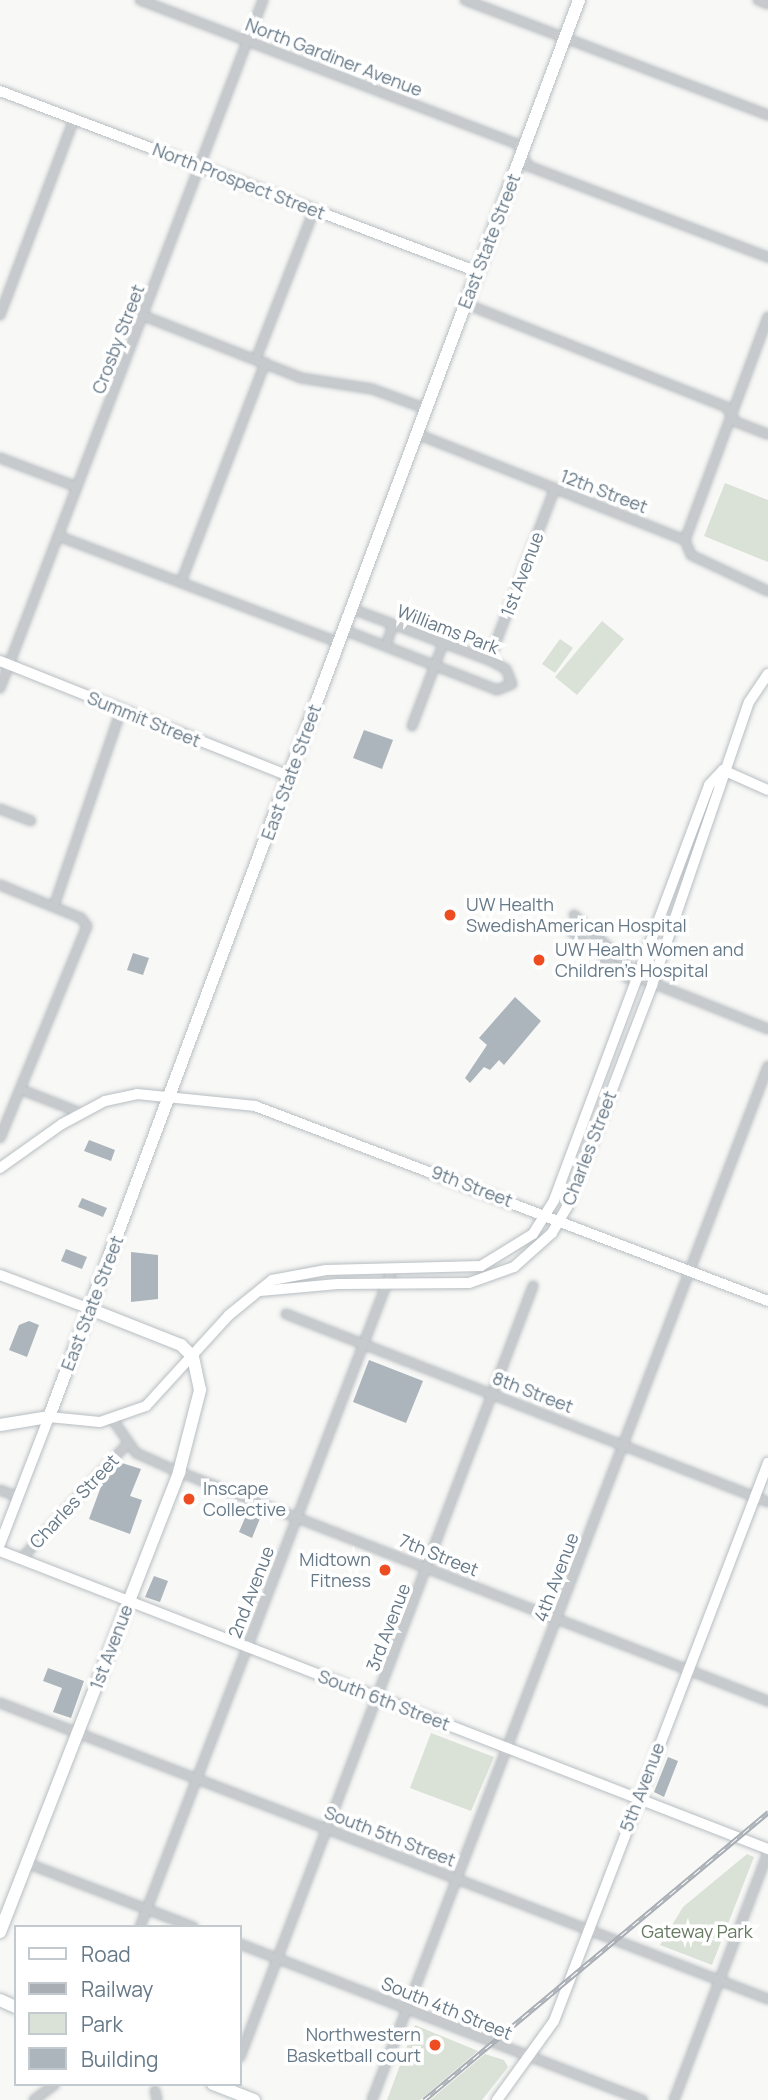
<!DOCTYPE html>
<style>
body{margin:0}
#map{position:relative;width:768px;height:2100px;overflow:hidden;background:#f8f8f6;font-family:Manrope,sans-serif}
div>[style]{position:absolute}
.green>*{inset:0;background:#dae1d6}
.building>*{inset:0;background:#acb5bb}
.roads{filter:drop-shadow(0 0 2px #b8bec2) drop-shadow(0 0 2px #b8bec2)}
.street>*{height:8px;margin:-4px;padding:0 4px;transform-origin:4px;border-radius:4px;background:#c6cacd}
.secondary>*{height:10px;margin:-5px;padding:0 5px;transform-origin:5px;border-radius:5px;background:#fff}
.primary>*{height:12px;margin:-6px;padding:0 6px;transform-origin:6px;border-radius:6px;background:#fff}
.rail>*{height:5px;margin-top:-2.5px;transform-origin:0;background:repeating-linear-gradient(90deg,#fff 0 8px,#a8aeb4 0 16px);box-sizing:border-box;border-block:2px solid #a8aeb4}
.dots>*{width:19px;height:19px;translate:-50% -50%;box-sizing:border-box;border:4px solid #fff;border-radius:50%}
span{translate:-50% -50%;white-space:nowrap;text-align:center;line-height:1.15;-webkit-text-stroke:7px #fff;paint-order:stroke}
.street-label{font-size:18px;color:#667988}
.poi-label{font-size:18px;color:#667988}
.left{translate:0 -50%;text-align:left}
.right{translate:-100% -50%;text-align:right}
.park-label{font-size:18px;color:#667a61}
.legend{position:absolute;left:14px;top:1925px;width:228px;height:161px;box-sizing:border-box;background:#fff;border:2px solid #c2c9cf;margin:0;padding:9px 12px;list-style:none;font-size:21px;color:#667988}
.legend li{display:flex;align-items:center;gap:14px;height:35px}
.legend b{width:35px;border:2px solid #c2c9cf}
</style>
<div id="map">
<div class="green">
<i style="clip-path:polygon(725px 483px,768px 500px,768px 562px,704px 536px)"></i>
<i style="clip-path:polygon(602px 621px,624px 639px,577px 695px,555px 677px)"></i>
<i style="clip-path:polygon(560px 639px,573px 648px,555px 673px,542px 664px)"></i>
<i style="clip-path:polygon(431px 1733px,494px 1757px,471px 1811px,410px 1788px)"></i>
<i style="clip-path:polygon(747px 1854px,754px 1857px,712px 1965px,660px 1945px,683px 1907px)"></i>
<i style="clip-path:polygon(415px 2025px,478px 2051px,420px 2100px,387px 2100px)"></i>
<i style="clip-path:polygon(485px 2054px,504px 2060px,508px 2067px,482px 2100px,430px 2100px)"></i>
</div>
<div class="building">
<i style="clip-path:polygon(364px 730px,393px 740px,382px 769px,353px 758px)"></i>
<i style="clip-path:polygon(133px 953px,149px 958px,143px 975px,127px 970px)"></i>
<i style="clip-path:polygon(515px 997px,541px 1021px,504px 1065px,499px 1060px,490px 1070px,484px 1067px,470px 1083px,465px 1078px,487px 1045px,479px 1038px)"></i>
<i style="clip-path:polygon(89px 1140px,115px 1150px,111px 1161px,84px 1151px)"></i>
<i style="clip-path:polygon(82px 1198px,107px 1208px,103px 1217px,78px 1207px)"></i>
<i style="clip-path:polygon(66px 1249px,87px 1257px,82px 1269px,61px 1261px)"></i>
<i style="clip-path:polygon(131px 1252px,158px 1255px,158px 1299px,131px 1302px)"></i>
<i style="clip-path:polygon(29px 1321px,39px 1325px,27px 1357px,9px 1350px,19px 1325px)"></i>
<i style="clip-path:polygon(369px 1360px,423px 1381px,406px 1423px,353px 1402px)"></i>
<i style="clip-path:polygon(122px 1463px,141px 1469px,130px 1496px,142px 1500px,130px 1534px,89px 1519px,103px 1481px)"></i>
<i style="clip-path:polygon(248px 1511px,261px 1516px,252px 1538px,239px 1532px)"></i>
<i style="clip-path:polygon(154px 1576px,168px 1581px,160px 1602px,145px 1597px)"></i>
<i style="clip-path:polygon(48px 1668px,84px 1681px,71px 1718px,53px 1712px,62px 1688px,43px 1681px)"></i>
<i style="clip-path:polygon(668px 1757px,678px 1761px,664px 1797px,654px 1792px)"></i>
</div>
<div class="roads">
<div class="street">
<i style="left:140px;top:0;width:404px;rotate:20.9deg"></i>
<i style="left:517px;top:144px;width:25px;rotate:63deg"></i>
<i style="left:528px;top:166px;width:257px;rotate:20.8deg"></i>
<i style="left:465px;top:0;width:324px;rotate:20.8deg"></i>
<i style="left:758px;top:0;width:11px;rotate:22deg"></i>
<i style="left:466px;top:304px;width:280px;rotate:21.6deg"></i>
<i style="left:726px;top:407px;width:18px;rotate:56deg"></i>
<i style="left:736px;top:422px;width:34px;rotate:21deg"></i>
<i style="left:0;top:315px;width:210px;rotate:-69.3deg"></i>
<i style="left:144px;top:316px;width:169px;rotate:21.5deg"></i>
<i style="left:301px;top:378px;width:72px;rotate:8.8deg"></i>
<i style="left:372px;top:389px;width:59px;rotate:20deg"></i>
<i style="left:256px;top:359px;width:160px;rotate:-68.7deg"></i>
<i style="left:417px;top:434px;width:288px;rotate:21.6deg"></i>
<i style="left:685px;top:540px;width:16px;rotate:68deg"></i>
<i style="left:691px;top:555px;width:85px;rotate:25.1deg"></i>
<i style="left:0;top:458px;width:82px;rotate:20.6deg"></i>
<i style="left:58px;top:536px;width:301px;rotate:20.8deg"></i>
<i style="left:685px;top:540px;width:238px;rotate:-69.6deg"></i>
<i style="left:181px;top:582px;width:235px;rotate:-69deg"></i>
<i style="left:344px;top:630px;width:164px;rotate:21.4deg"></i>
<i style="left:497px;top:690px;width:16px;rotate:-22deg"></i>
<i style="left:512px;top:684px;width:16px;rotate:-112deg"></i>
<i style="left:506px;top:669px;width:19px;rotate:-152deg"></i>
<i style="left:489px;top:660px;width:146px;rotate:-159.6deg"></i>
<i style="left:386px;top:646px;width:22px;rotate:-72deg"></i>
<i style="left:489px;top:660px;width:184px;rotate:-69deg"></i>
<i style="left:0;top:688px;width:737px;rotate:-69.08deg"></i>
<i style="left:412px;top:726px;width:88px;rotate:-69.3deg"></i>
<i style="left:0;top:809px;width:33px;rotate:21deg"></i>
<i style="left:0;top:885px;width:87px;rotate:22.2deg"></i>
<i style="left:81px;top:918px;width:10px;rotate:53deg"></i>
<i style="left:87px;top:926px;width:229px;rotate:112.3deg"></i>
<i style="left:54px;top:906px;width:207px;rotate:-71.1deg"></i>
<i style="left:574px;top:915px;width:88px;rotate:43.2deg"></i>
<i style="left:571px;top:931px;width:74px;rotate:39.5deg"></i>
<i style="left:628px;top:978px;width:12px"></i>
<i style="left:640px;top:978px;width:138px;rotate:21.7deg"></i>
<i style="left:22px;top:1090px;width:63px;rotate:21.3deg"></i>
<i style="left:286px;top:1314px;width:517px;rotate:21.31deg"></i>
<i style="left:113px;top:1420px;width:40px;rotate:55.1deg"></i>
<i style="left:136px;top:1453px;width:36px;rotate:24deg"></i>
<i style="left:169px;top:1468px;width:643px;rotate:21.26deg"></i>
<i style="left:0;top:1490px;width:19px;rotate:21deg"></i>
<i style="left:21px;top:1559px;width:156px;rotate:-47.3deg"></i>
<i style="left:0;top:1703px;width:823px;rotate:21.08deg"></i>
<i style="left:29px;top:1864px;width:176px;rotate:21deg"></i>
<i style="left:140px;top:1927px;width:704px;rotate:-69.02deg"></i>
<i style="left:240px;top:1944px;width:432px;rotate:21.2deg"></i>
<i style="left:240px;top:2057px;width:825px;rotate:-69.19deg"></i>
<i style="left:155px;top:2091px;width:9px;rotate:77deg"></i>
<i style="left:34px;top:2100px;width:26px;rotate:-37deg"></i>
<i style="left:372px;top:2100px;width:1107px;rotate:-69.04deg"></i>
<i style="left:674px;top:2100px;width:264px;rotate:-69.2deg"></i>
</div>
<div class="secondary">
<i style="left:0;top:91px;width:511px;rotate:20.74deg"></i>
<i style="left:0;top:661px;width:311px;rotate:21.7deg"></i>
<i style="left:723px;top:770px;width:49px;rotate:24deg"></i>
<i style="left:0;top:1168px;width:76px;rotate:-35.4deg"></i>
<i style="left:62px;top:1124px;width:49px;rotate:-28.1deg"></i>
<i style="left:105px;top:1101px;width:33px;rotate:-12deg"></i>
<i style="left:137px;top:1094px;width:119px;rotate:5.8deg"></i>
<i style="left:255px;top:1106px;width:549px;rotate:20.81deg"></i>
<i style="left:0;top:1275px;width:96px;rotate:20.7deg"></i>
<i style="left:260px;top:1291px;width:78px;rotate:-5.1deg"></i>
<i style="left:338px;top:1284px;width:131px;rotate:-0.4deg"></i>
<i style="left:469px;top:1283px;width:48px;rotate:-19.6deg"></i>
<i style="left:514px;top:1267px;width:51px;rotate:-41.8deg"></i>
<i style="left:552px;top:1233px;width:30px;rotate:-60deg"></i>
<i style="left:567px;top:1207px;width:238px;rotate:-69deg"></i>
<i style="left:652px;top:985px;width:299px;rotate:-71.1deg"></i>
<i style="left:749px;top:702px;width:34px;rotate:-56deg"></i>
<i style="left:0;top:1544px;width:136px;rotate:-68.9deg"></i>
<i style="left:49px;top:1417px;width:51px;rotate:5.6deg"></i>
<i style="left:100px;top:1422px;width:49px;rotate:-19.2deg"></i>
<i style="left:146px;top:1406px;width:123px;rotate:-47.6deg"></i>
<i style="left:229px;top:1315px;width:55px;rotate:-39.1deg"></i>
<i style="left:272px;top:1280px;width:55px;rotate:-10.5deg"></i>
<i style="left:326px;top:1270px;width:155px;rotate:-1.5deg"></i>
<i style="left:481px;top:1266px;width:61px;rotate:-31.6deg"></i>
<i style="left:533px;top:1234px;width:40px;rotate:-58deg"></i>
<i style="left:554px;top:1200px;width:443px;rotate:-69.5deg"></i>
<i style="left:709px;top:785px;width:21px;rotate:-47deg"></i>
<i style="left:0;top:1551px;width:824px;rotate:21.21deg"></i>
<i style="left:497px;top:2100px;width:97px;rotate:-54.2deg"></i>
<i style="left:554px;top:2021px;width:598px;rotate:-69.02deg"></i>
</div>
<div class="primary">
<i style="left:0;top:1425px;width:50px;rotate:-9.3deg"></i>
<i style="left:49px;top:1417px;width:1513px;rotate:-69.49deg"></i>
<i style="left:0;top:1932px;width:494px;rotate:-68.7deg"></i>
<i style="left:179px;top:1472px;width:85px;rotate:-75.6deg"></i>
<i style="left:200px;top:1390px;width:34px;rotate:-102deg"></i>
<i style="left:193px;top:1357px;width:17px;rotate:-135deg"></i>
<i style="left:181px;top:1345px;width:98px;rotate:-158.4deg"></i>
<i style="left:0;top:2000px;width:17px;rotate:24deg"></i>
<i style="left:213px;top:2084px;width:44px;rotate:21.3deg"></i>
</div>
</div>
<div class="rail">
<i style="left:424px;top:2100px;width:449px;rotate:-39.9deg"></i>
</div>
<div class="dots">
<i style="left:450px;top:915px;background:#ed4d21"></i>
<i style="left:539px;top:960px;background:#ed4d21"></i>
<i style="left:189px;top:1499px;background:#ed4d21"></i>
<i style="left:385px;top:1570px;background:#ed4d21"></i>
<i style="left:435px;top:2045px;background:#ed4d21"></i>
</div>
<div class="street-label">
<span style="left:334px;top:57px;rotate:21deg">North Gardiner Avenue</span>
<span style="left:239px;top:181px;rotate:21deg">North Prospect Street</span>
<span style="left:489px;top:241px;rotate:-69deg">East State Street</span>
<span style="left:118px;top:339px;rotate:-69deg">Crosby Street</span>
<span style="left:604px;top:491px;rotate:21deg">12th Street</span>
<span style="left:522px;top:574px;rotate:-69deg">1st Avenue</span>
<span style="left:448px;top:629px;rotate:21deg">Williams Park</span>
<span style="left:144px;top:719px;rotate:22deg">Summit Street</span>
<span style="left:291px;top:772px;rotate:-70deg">East State Street</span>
<span style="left:589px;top:1148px;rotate:-69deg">Charles Street</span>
<span style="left:472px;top:1186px;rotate:21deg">9th Street</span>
<span style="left:92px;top:1303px;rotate:-69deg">East State Street</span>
<span style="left:533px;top:1392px;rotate:21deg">8th Street</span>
<span style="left:74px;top:1501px;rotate:-47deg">Charles Street</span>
<span style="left:439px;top:1555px;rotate:22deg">7th Street</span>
<span style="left:556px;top:1577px;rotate:-69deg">4th Avenue</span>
<span style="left:251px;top:1592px;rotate:-69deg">2nd Avenue</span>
<span style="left:388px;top:1627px;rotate:-69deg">3rd Avenue</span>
<span style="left:111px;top:1647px;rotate:-69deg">1st Avenue</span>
<span style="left:384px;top:1700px;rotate:21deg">South 6th Street</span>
<span style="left:642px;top:1787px;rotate:-69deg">5th Avenue</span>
<span style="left:390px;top:1836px;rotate:21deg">South 5th Street</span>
<span style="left:447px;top:2008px;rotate:22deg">South 4th Street</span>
</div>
<div class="poi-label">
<span class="left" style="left:466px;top:915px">UW Health<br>SwedishAmerican Hospital</span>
<span class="left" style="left:555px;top:960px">UW Health Women and<br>Children's Hospital</span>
<span class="left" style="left:203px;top:1499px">Inscape<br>Collective</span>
<span class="right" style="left:371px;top:1570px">Midtown<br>Fitness</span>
<span class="right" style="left:421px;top:2045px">Northwestern<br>Basketball court</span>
</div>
<div class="park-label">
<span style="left:697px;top:1931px">Gateway Park</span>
</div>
<ul class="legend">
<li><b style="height:9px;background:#fff"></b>Road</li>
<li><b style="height:9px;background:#a8aeb4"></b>Railway</li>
<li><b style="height:19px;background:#dae1d6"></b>Park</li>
<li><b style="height:19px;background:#acb5bb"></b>Building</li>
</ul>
</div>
